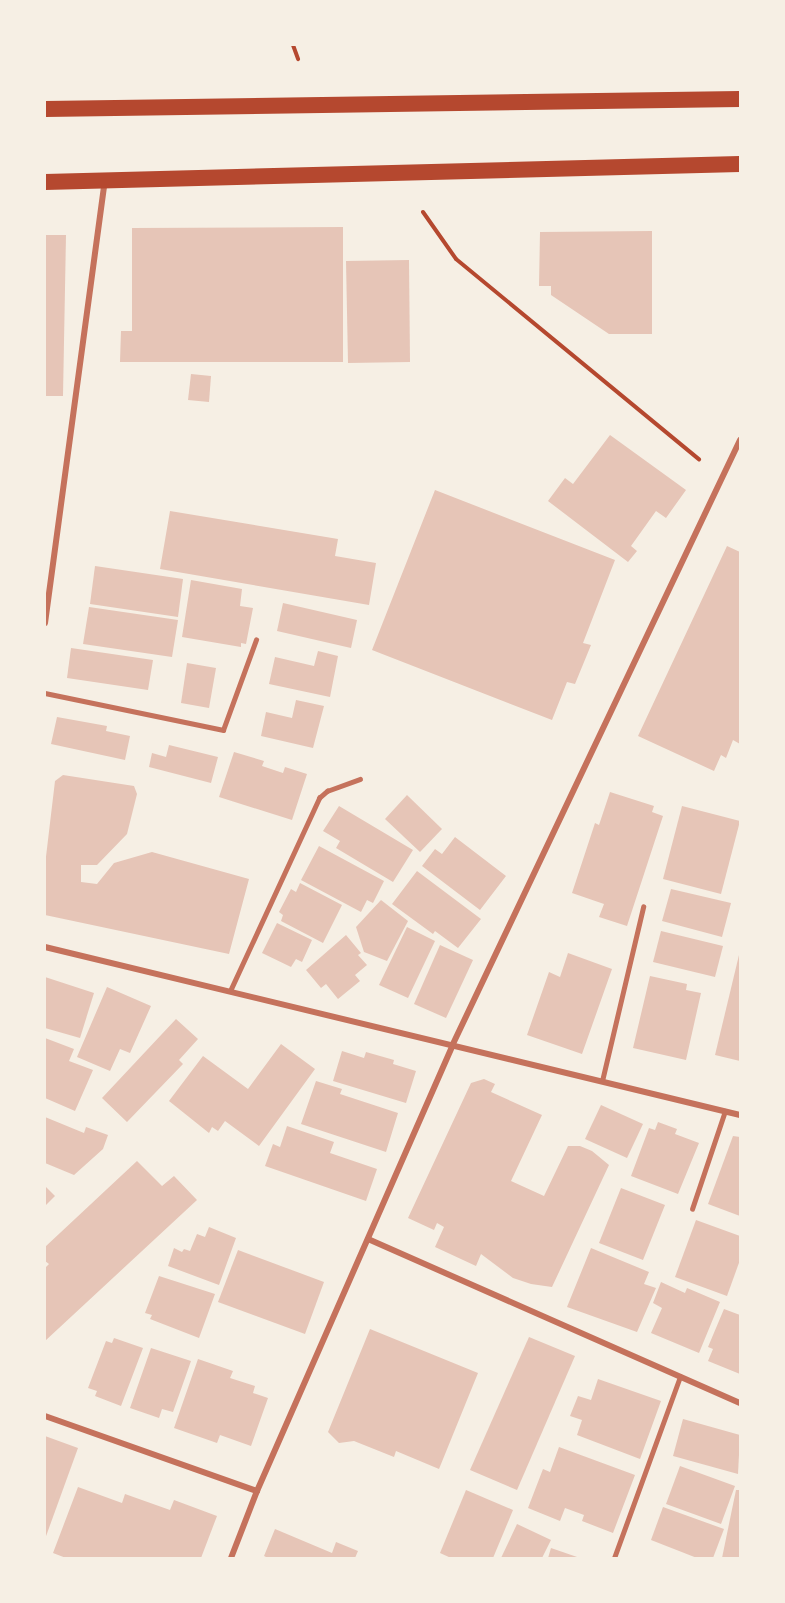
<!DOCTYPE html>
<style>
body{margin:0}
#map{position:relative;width:785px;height:1603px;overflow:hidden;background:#f6efe4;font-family:"Nunito Sans",sans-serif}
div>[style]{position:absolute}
.building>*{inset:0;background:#e6c5b7}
.path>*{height:4px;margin:-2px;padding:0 2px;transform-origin:2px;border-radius:2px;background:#b5482f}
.service>*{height:4.5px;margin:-2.25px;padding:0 2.25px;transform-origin:2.25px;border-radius:2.25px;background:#c5725c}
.minor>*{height:6px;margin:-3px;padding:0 3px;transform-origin:3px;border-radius:3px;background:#c5725c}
.trunk>*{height:16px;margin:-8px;padding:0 8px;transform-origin:8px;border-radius:8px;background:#b5482f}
span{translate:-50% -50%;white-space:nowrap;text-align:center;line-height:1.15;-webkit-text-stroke:6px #f6efe4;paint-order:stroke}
.frame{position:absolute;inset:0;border:46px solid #f6efe4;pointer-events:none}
</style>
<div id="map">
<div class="building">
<i style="clip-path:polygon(343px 227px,343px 362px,120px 362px,121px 331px,132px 331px,132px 228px)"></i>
<i style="clip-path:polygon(652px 231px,652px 334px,609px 334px,551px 295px,551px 286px,539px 286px,540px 232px)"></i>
<i style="clip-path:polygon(45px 235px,66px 235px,63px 396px,45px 396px)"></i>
<i style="clip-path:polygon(409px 260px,410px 362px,348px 363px,346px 261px)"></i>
<i style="clip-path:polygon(191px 374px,211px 376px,209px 402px,188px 400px)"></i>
<i style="clip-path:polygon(610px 435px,686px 490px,666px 518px,656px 511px,631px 546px,637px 551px,628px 562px,548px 501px,565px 478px,573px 484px)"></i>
<i style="clip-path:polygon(435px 490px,615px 560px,583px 643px,591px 645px,575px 684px,567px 682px,552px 720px,372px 650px)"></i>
<i style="clip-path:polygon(170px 511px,338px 539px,335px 556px,376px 563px,369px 605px,160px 569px)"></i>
<i style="clip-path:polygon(727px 546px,740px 552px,740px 744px,733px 740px,726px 758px,721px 755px,714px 771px,638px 736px)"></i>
<i style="clip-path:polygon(95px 566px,183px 579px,178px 617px,90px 604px)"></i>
<i style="clip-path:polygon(191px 580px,242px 589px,240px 606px,253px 608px,246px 644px,241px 643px,241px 647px,182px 637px)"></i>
<i style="clip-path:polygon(283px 603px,357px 620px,351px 648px,277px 631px)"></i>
<i style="clip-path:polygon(89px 607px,178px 620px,172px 657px,83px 644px)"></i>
<i style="clip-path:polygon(71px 648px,153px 660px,148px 690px,67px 678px)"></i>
<i style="clip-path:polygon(318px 651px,338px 656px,330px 697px,269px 684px,275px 657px,314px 666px)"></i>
<i style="clip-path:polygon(187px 663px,216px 668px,209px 708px,181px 703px)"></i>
<i style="clip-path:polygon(296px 700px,324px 706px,313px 748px,261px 736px,266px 712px,292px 718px)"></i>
<i style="clip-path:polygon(57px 717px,107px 726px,106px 731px,130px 736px,125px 760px,51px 744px)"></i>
<i style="clip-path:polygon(169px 745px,218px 757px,211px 783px,149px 767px,152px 753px,166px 757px)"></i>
<i style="clip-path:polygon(234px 752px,264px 761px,262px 766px,283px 773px,285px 767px,307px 774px,292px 820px,219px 797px)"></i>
<i style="clip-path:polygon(63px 775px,134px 786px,137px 794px,127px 834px,97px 865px,81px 865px,81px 882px,97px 884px,114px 863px,152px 852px,249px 879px,229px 954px,45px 915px,45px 865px,55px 781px)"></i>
<i style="clip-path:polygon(610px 792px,654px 806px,652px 812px,663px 816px,627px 926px,599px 917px,604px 904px,572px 893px,595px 823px,599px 825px)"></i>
<i style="clip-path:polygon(407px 795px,442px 829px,420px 852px,385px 819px)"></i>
<i style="clip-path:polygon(339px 806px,413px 850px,393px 882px,336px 848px,340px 841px,323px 831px)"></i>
<i style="clip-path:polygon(682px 806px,740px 821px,721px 894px,663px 879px)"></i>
<i style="clip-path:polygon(455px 837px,506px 876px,480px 910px,422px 866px,435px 849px,442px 854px)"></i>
<i style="clip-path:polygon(319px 846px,384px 881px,373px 903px,367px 900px,361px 912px,301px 880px)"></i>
<i style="clip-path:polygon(417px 871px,481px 919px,458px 948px,435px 931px,433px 934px,392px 904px)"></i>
<i style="clip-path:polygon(300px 883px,342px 905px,323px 943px,281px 921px,283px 915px,279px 912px,291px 889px,296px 892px)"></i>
<i style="clip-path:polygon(671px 889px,731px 903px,722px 937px,662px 921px)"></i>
<i style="clip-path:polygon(381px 900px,408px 921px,387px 961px,364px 952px,356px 927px)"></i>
<i style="clip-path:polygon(277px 923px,312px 940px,302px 962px,296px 959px,291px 967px,262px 953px)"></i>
<i style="clip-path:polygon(407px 927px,435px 941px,408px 998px,379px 985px)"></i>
<i style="clip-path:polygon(661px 931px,723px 946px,715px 977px,653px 962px)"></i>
<i style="clip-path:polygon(346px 935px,361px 953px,358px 955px,367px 965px,355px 975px,360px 981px,338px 999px,326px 984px,321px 988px,306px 970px)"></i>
<i style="clip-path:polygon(440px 945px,473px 960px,446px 1018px,414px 1004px)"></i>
<i style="clip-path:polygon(568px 953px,612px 969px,582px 1054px,527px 1035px,549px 972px,560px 977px)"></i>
<i style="clip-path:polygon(739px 955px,740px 955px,740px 1061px,715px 1055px)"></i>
<i style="clip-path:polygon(650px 976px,687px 984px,686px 990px,701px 993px,686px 1060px,633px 1048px)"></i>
<i style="clip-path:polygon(45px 977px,94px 993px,80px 1038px,45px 1028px)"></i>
<i style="clip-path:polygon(107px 987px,151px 1006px,130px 1053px,120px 1049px,110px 1071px,77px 1057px)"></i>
<i style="clip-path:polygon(176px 1019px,198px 1039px,179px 1060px,183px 1064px,127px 1122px,102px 1098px)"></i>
<i style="clip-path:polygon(45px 1038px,74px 1049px,69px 1061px,93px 1070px,75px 1111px,45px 1098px)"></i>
<i style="clip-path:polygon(281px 1044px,315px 1069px,259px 1146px,225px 1121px,218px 1131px,212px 1127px,209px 1133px,169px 1101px,203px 1056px,248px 1089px)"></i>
<i style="clip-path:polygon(342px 1051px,364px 1058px,366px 1052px,394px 1060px,393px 1064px,416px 1071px,406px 1103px,333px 1081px)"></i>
<i style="clip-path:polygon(484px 1079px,495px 1084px,491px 1092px,542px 1115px,511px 1181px,544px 1196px,568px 1146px,580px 1146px,592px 1151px,609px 1165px,552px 1287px,531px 1284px,513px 1278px,481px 1254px,476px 1266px,435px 1247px,444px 1227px,437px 1223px,434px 1230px,408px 1218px,471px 1083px)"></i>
<i style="clip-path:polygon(316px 1081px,342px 1089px,340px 1094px,398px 1113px,386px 1152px,301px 1124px)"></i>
<i style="clip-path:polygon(601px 1105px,643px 1124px,627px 1158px,585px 1139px)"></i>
<i style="clip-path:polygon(45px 1117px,84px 1133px,86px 1127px,108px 1135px,103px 1149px,74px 1175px,45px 1163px)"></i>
<i style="clip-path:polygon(658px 1122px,677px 1129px,675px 1134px,699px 1143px,678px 1194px,631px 1176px,649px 1128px,655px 1130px)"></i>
<i style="clip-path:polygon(287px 1126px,334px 1142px,330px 1153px,377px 1169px,366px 1201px,265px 1166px,273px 1144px,280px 1147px)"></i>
<i style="clip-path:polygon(733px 1136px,740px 1137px,740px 1216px,708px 1204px)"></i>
<i style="clip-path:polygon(137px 1161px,162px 1186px,174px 1176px,197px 1200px,45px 1341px,45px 1268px,49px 1264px,45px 1261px,45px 1247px)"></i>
<i style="clip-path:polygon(45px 1186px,55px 1196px,45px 1206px)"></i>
<i style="clip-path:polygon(621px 1188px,665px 1205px,643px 1260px,599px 1243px)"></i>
<i style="clip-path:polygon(696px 1220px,740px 1236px,740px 1260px,727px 1296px,675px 1277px)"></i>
<i style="clip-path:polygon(209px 1227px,236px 1238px,219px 1285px,168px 1266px,174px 1248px,182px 1252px,184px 1249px,190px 1251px,197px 1234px,205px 1237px)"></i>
<i style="clip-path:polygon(591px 1248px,649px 1272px,644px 1284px,656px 1288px,637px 1332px,567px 1307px)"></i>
<i style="clip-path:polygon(238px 1250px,324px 1282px,305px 1334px,218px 1302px)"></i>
<i style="clip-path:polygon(159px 1276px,215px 1294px,199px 1338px,150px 1319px,152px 1315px,145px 1313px)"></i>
<i style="clip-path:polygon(661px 1282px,685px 1293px,687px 1288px,720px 1302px,699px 1353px,651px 1333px,662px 1308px,653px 1303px)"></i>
<i style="clip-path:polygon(724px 1309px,740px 1315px,740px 1374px,708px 1361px,713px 1349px,708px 1347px)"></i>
<i style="clip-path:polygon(370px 1329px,478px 1373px,439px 1469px,396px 1451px,394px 1457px,354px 1441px,339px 1443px,328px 1432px)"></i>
<i style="clip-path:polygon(529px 1337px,575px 1356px,517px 1490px,470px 1470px)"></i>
<i style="clip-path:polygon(114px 1338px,143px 1348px,121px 1406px,95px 1396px,97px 1391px,88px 1388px,106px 1341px,112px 1343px)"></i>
<i style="clip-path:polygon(151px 1348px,191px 1361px,173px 1412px,162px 1409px,159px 1418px,130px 1408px)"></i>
<i style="clip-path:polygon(198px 1359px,233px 1371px,230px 1378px,255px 1386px,253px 1393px,268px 1398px,251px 1446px,220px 1435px,217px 1443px,174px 1428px)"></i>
<i style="clip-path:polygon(598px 1379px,661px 1401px,640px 1459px,577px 1435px,582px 1420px,570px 1416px,578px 1396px,591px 1400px)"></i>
<i style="clip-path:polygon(683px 1419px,740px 1435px,738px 1474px,673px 1456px)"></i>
<i style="clip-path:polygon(45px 1436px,78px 1448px,45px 1539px)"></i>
<i style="clip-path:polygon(559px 1447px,635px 1475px,613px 1533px,582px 1521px,584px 1515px,565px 1508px,560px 1521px,528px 1508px,543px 1469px,550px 1472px)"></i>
<i style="clip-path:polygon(680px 1466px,735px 1486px,721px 1524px,666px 1504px)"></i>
<i style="clip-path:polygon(78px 1487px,122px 1503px,125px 1494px,170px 1510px,174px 1500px,217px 1516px,201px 1558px,66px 1558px,53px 1553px)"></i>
<i style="clip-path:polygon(466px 1490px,513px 1510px,493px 1558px,451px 1558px,440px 1553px)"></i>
<i style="clip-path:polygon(736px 1490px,740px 1490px,740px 1558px,722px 1558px)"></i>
<i style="clip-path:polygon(663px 1507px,724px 1529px,713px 1558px,697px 1558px,651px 1540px)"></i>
<i style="clip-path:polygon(517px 1524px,551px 1540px,542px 1558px,501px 1558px)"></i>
<i style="clip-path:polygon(275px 1529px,332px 1553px,336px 1542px,358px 1551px,355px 1558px,268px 1558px,264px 1556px)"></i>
<i style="clip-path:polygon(551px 1548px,580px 1558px,548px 1558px)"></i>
</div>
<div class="path">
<i style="left:293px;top:45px;width:15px;rotate:70deg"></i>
<i style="left:423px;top:212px;width:57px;rotate:54.9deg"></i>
<i style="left:456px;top:259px;width:315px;rotate:39.5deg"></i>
</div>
<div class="service">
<i style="left:45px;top:693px;width:182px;rotate:11.7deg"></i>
<i style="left:223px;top:730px;width:96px;rotate:-69.9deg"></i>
<i style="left:230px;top:991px;width:213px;rotate:-65.2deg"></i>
<i style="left:319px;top:798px;width:11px;rotate:-41deg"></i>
<i style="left:327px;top:791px;width:35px;rotate:-20deg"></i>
<i style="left:602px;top:1081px;width:179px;rotate:-76.7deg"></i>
<i style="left:692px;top:1209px;width:103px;rotate:-71.4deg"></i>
<i style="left:614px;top:1558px;width:193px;rotate:-70deg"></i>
</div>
<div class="minor">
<i style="left:45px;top:623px;width:446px;rotate:-82.3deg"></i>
<i style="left:45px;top:947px;width:715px;rotate:13.59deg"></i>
<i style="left:368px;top:1239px;width:407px;rotate:23.8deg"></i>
<i style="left:45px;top:1416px;width:225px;rotate:19.5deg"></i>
<i style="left:231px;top:1558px;width:72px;rotate:-68.8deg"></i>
<i style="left:257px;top:1491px;width:486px;rotate:-66.3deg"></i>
<i style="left:452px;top:1046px;width:671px;rotate:-64.58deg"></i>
</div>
<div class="trunk">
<i style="left:45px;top:109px;width:695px;rotate:-0.82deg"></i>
<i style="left:45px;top:182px;width:695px;rotate:-1.48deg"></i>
</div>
<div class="frame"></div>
</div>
